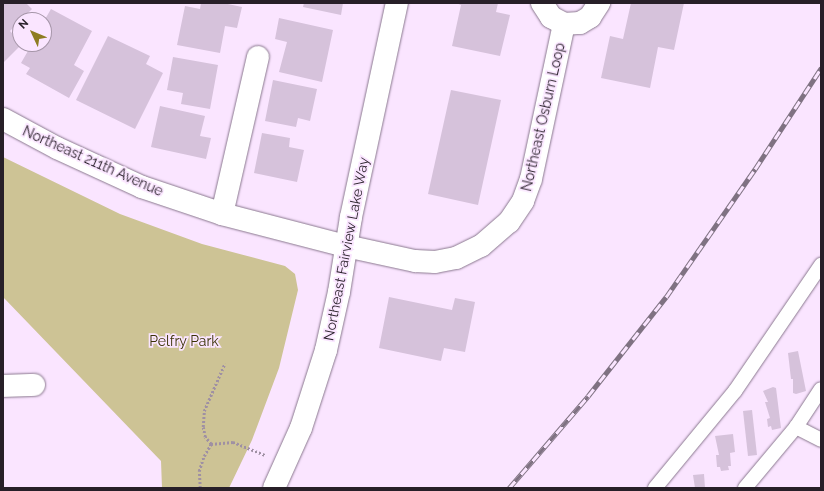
<!DOCTYPE html>
<style>
body{margin:0}
#map{position:relative;width:824px;height:491px;overflow:hidden;background:#fae5ff;font-family:Raleway,sans-serif}
div>[style]{position:absolute}
.green>*{inset:0;background:#cdc395}
.building>*{inset:0;background:#d6c2db}
.path>*{height:2.5px;margin-top:-1.25px;transform-origin:0;background:repeating-linear-gradient(90deg,#9f90a3 0 2px,transparent 0 4px)}
.roads{filter:drop-shadow(0 0 1px #8a788f) drop-shadow(0 0 1px #8a788f)}
.service>*{height:14px;margin:-7px;padding:0 7px;transform-origin:7px;border-radius:7px;background:#fff}
.minor>*{height:22px;margin:-11px;padding:0 11px;transform-origin:11px;border-radius:11px;background:#fff}
.tertiary>*{height:22px;margin:-11px;padding:0 11px;transform-origin:11px;border-radius:11px;background:#fff}
.rail>*{height:4.5px;margin-top:-2.25px;transform-origin:0;background:repeating-linear-gradient(90deg,#fae5ff 0 9px,#7f7282 0 18px);box-sizing:border-box;border-block:1px solid #7f7282}
span{translate:-50% -50%;white-space:nowrap;text-align:center;line-height:1.15;-webkit-text-stroke:3.5px #fae5ff;paint-order:stroke}
.street-label{font-size:14px;color:#271f28}
.park-label{font-size:14px;color:#3a3206}
.frame{position:absolute;inset:0;border:4px solid #271f28;pointer-events:none}
.north{position:absolute;left:12px;top:12px;width:40px;height:40px;box-sizing:border-box;background:#fae5ff;border:1px solid #a696a9;border-radius:50%;rotate:314deg;font-size:11px;font-weight:700;line-height:16px;text-align:center;color:#271f28}
.north::after{content:'';display:block;margin:auto;width:14px;height:18px;background:#8e7c22;clip-path:polygon(50% 0,100% 100%,50% 72%,0 100%)}
</style>
<div id="map">
<div class="green">
<i style="clip-path:polygon(3px 157px,120px 214px,202px 244px,285px 266px,295px 274px,298px 290px,279px 368px,252px 440px,229px 488px,162px 488px,161px 461px,3px 297px)"></i>
</div>
<div class="building">
<i style="clip-path:polygon(3px 3px,26px 3px,32px 9px,10px 31px,22px 44px,3px 63px)"></i>
<i style="clip-path:polygon(201px 3px,223px 3px,242px 7px,237px 28px,225px 26px,220px 53px,177px 45px,185px 6px,200px 9px)"></i>
<i style="clip-path:polygon(304px 3px,343px 3px,341px 15px,303px 7px)"></i>
<i style="clip-path:polygon(456px 3px,498px 3px,496px 12px,510px 15px,500px 56px,452px 46px,461px 5px)"></i>
<i style="clip-path:polygon(631px 3px,684px 3px,674px 50px,658px 47px,650px 88px,601px 78px,610px 36px,623px 39px)"></i>
<i style="clip-path:polygon(51px 9px,92px 31px,74px 65px,84px 71px,69px 98px,26px 74px,30px 68px,21px 63px,32px 44px,44px 44px,44px 21px)"></i>
<i style="clip-path:polygon(279px 18px,333px 30px,322px 82px,279px 72px,287px 42px,275px 39px)"></i>
<i style="clip-path:polygon(108px 36px,150px 56px,146px 64px,163px 73px,135px 129px,76px 100px)"></i>
<i style="clip-path:polygon(173px 57px,218px 65px,210px 109px,181px 104px,183px 93px,167px 90px)"></i>
<i style="clip-path:polygon(273px 80px,317px 89px,310px 121px,298px 118px,296px 127px,265px 121px)"></i>
<i style="clip-path:polygon(451px 90px,501px 100px,478px 205px,428px 194px)"></i>
<i style="clip-path:polygon(160px 106px,205px 116px,200px 136px,211px 138px,206px 159px,151px 147px)"></i>
<i style="clip-path:polygon(262px 133px,290px 138px,289px 147px,304px 150px,297px 182px,254px 173px)"></i>
<i style="clip-path:polygon(389px 297px,452px 310px,455px 298px,475px 302px,465px 352px,444px 348px,441px 361px,379px 348px)"></i>
<i style="clip-path:polygon(798px 351px,806px 391px,796px 394px,793px 393px,793px 379px,791px 379px,788px 353px)"></i>
<i style="clip-path:polygon(773px 387px,776px 388px,781px 428px,772px 430px,771px 426px,768px 427px,767px 419px,770px 418px,765px 402px,768px 402px,763px 391px)"></i>
<i style="clip-path:polygon(752px 410px,757px 455px,748px 456px,743px 411px)"></i>
<i style="clip-path:polygon(733px 434px,735px 452px,730px 453px,731px 466px,728px 466px,729px 470px,721px 471px,720px 467px,717px 467px,716px 455px,719px 455px,715px 436px)"></i>
<i style="clip-path:polygon(704px 474px,705px 488px,695px 488px,693px 475px)"></i>
</div>
<div class="path">
<i style="left:211px;top:444px;width:9px;rotate:-131deg"></i>
<i style="left:205px;top:437px;width:10px;rotate:-101deg"></i>
<i style="left:203px;top:427px;width:16px;rotate:-86deg"></i>
<i style="left:204px;top:411px;width:52px;rotate:-66.4deg"></i>
<i style="left:200px;top:488px;width:17px;rotate:-93deg"></i>
<i style="left:199px;top:471px;width:16px;rotate:-72deg"></i>
<i style="left:204px;top:456px;width:14px;rotate:-60deg"></i>
<i style="left:211px;top:444px;width:22px;rotate:-5deg"></i>
<i style="left:233px;top:442px;width:35px;rotate:22deg"></i>
</div>
<div class="roads">
<div class="service">
<i style="left:796px;top:427px;width:28px;rotate:27deg"></i>
<i style="left:655px;top:488px;width:126px;rotate:-50.5deg"></i>
<i style="left:735px;top:391px;width:153px;rotate:-55.7deg"></i>
<i style="left:745px;top:488px;width:80px;rotate:-50.1deg"></i>
<i style="left:796px;top:427px;width:45px;rotate:-56.7deg"></i>
</div>
<div class="minor">
<i style="left:542px;top:3px;width:17px;rotate:57deg"></i>
<i style="left:551px;top:17px;width:15px;rotate:28deg"></i>
<i style="left:564px;top:24px;width:16px;rotate:-4deg"></i>
<i style="left:580px;top:23px;width:12px;rotate:-31deg"></i>
<i style="left:590px;top:17px;width:17px;rotate:-57deg"></i>
<i style="left:3px;top:119px;width:61px;rotate:28.2deg"></i>
<i style="left:57px;top:148px;width:94px;rotate:24.6deg"></i>
<i style="left:142px;top:187px;width:84px;rotate:18.6deg"></i>
<i style="left:222px;top:214px;width:128px;rotate:14.5deg"></i>
<i style="left:346px;top:246px;width:71px;rotate:12.3deg"></i>
<i style="left:415px;top:261px;width:20px;rotate:3deg"></i>
<i style="left:435px;top:262px;width:21px;rotate:-11deg"></i>
<i style="left:456px;top:258px;width:28px;rotate:-26deg"></i>
<i style="left:481px;top:246px;width:37px;rotate:-41deg"></i>
<i style="left:509px;top:222px;width:25px;rotate:-56deg"></i>
<i style="left:523px;top:201px;width:23px;rotate:-70deg"></i>
<i style="left:531px;top:179px;width:158px;rotate:-78deg"></i>
<i style="left:222px;top:214px;width:161px;rotate:-77.1deg"></i>
<i style="left:3px;top:386px;width:31px;rotate:-2deg"></i>
</div>
<div class="tertiary">
<i style="left:274px;top:488px;width:66px;rotate:-65.8deg"></i>
<i style="left:301px;top:428px;width:82px;rotate:-72.2deg"></i>
<i style="left:326px;top:350px;width:59px;rotate:-77.4deg"></i>
<i style="left:339px;top:292px;width:76px;rotate:-80.9deg"></i>
<i style="left:351px;top:217px;width:219px;rotate:-77.9deg"></i>
</div>
</div>
<div class="rail">
<i style="left:509px;top:488px;width:121px;rotate:-49.3deg"></i>
<i style="left:588px;top:396px;width:126px;rotate:-51.8deg"></i>
<i style="left:666px;top:297px;width:156px;rotate:-55.2deg"></i>
<i style="left:755px;top:169px;width:121px;rotate:-56.8deg"></i>
</div>
<div class="street-label">
<span style="left:543px;top:117px;rotate:-77deg">Northeast Osburn Loop</span>
<span style="left:93px;top:161px;rotate:24deg">Northeast 211th Avenue</span>
<span style="left:346px;top:249px;rotate:-79deg">Northeast Fairview Lake Way</span>
</div>
<div class="park-label">
<span style="left:184px;top:341px">Pelfry Park</span>
</div>
<div class="frame"></div>
<div class="north">N</div>
</div>
